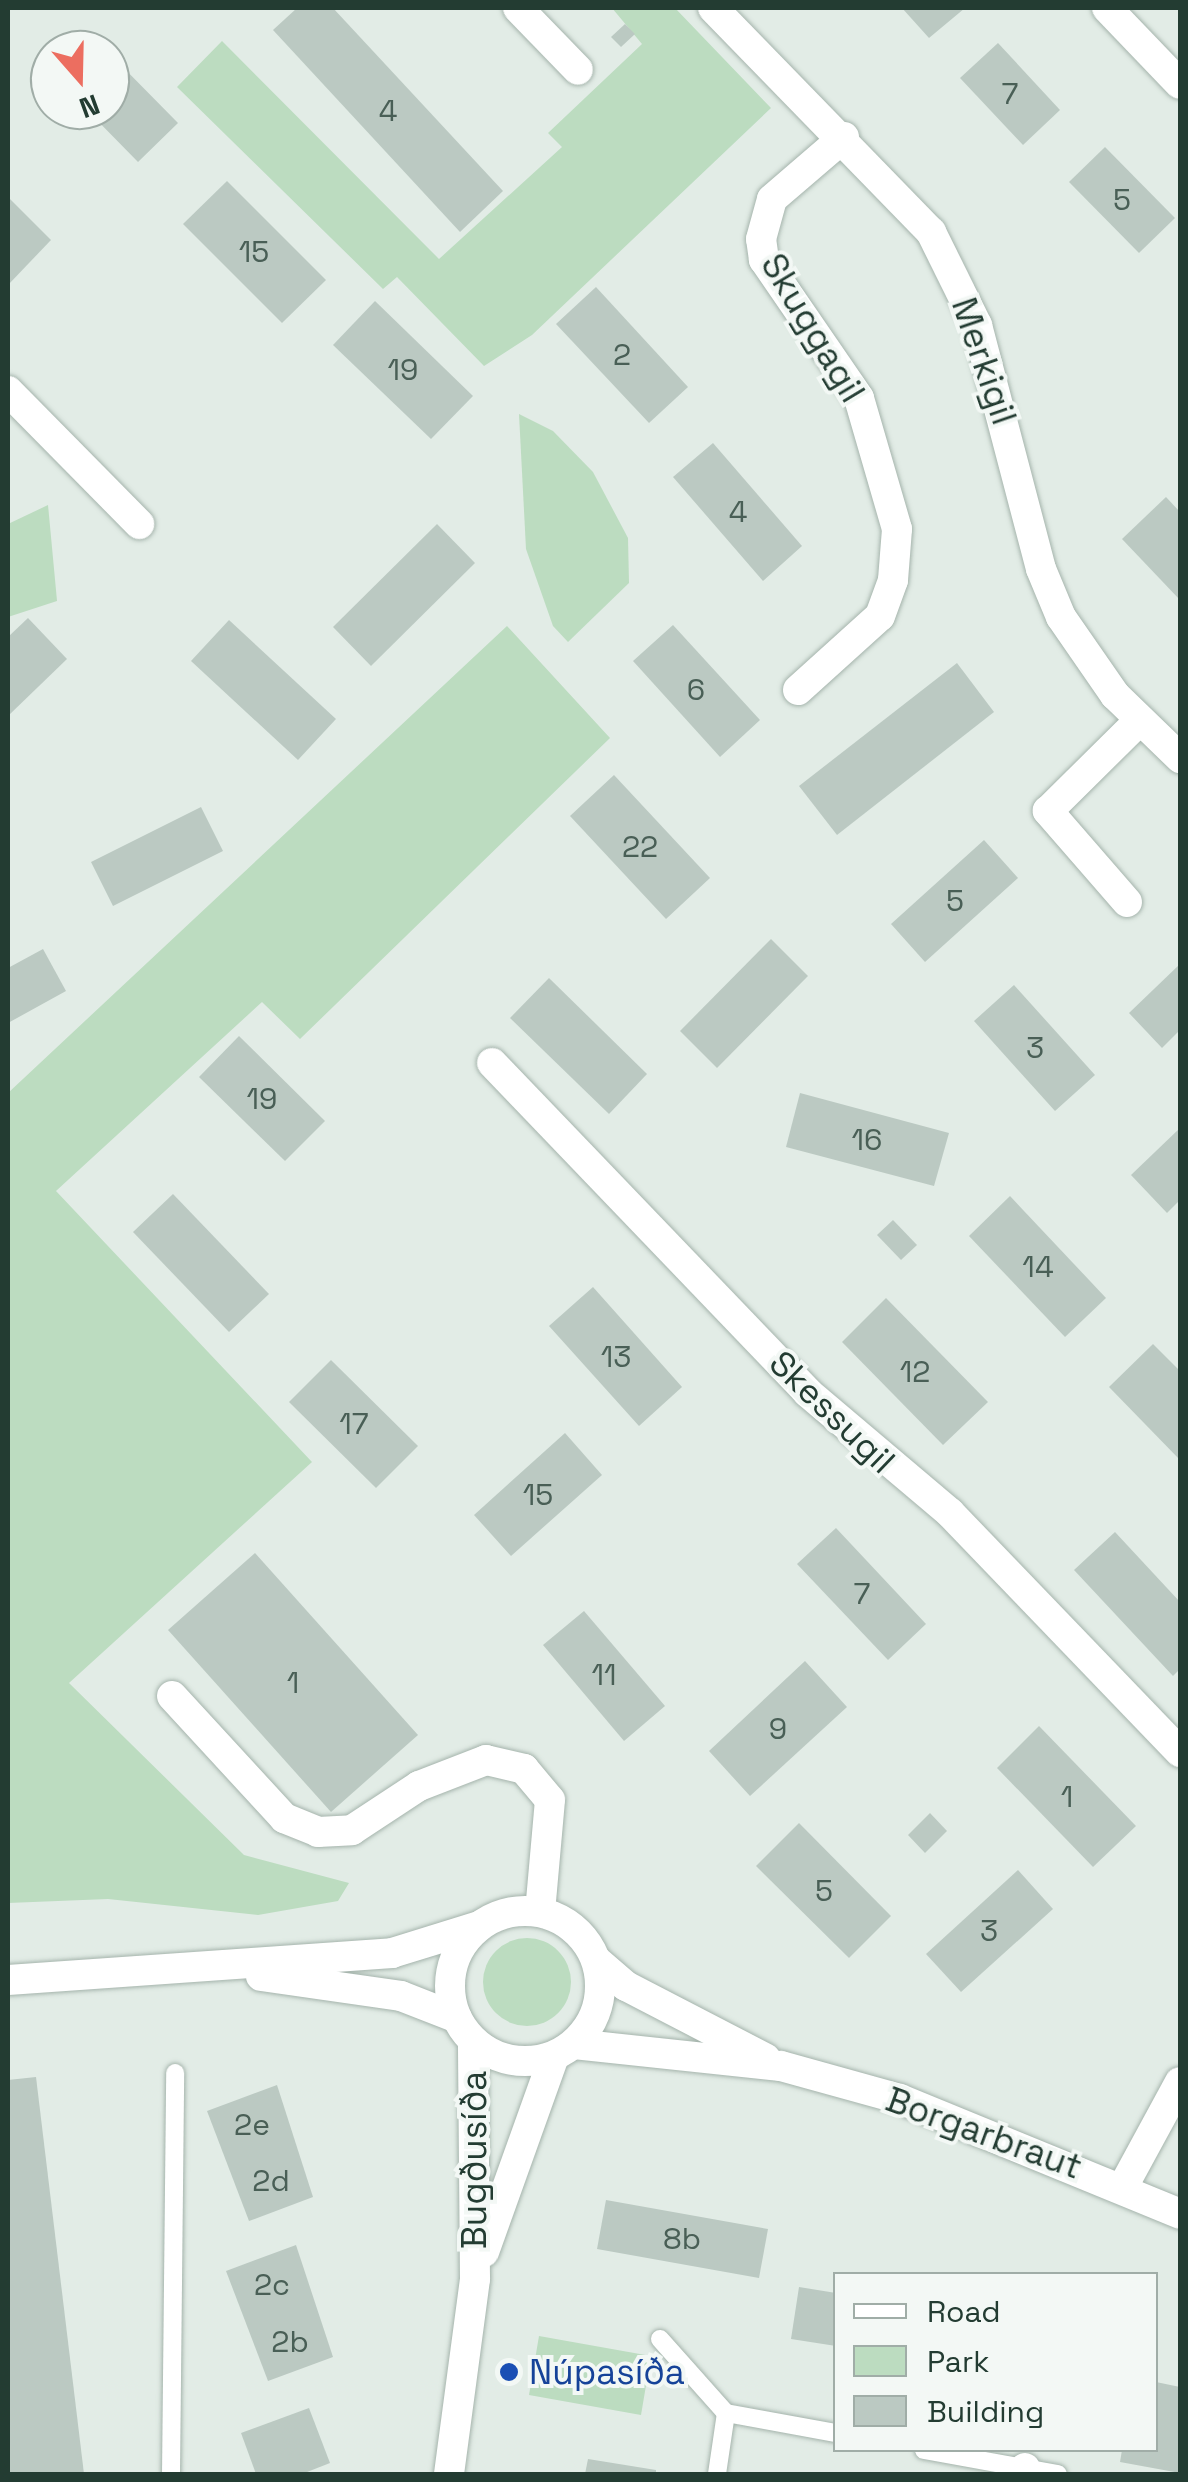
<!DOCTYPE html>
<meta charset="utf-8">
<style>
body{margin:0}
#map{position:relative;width:1188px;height:2482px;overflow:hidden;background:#e2ece6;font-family:"Space Grotesk",sans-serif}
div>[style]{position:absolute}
.green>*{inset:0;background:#bcdcc0}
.round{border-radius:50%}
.building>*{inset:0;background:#bbc9c2}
.roads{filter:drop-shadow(0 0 2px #a5b4ac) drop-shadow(0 0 2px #a5b4ac)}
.lane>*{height:18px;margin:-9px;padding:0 9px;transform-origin:9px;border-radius:9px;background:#fff}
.street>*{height:30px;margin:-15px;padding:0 15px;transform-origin:15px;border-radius:15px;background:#fff}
.secondary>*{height:30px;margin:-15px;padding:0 15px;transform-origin:15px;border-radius:15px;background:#fff}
.secondary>.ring{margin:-15px;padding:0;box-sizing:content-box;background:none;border:30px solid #fff;border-radius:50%}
.dots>*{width:28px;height:28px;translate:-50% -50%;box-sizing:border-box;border:5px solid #f3f8f5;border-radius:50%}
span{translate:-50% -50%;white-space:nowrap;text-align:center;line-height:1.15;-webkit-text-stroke:8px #f3f8f5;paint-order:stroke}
.number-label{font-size:30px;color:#495f56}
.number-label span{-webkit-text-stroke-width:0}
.street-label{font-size:35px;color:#233c32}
.transit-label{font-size:35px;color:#164399}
.left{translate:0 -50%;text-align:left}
.frame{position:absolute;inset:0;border:10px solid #233c32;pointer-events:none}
.legend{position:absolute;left:833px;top:2272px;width:325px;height:180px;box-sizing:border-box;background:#f3f8f5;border:2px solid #a0ada7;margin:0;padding:12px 18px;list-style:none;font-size:30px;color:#233c32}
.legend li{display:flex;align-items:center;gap:20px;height:50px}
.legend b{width:50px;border:2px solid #a0ada7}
.north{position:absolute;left:30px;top:30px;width:100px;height:100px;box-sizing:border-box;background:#f3f8f5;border:2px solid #a0ada7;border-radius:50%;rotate:160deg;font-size:28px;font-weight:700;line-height:40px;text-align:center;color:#233c32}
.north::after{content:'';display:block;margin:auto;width:35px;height:45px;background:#ec6e60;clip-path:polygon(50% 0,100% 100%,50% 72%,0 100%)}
</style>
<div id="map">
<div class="green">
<i style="clip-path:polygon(612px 8px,675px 8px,771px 108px,532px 335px,484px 366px,397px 277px,383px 289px,177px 87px,222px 41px,439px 259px,562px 147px,548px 133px,642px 44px)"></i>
<i style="clip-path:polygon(519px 414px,553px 431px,593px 472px,628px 538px,629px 583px,568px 642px,553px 626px,526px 549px)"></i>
<i style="clip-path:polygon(48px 505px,57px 601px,8px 617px,8px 524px)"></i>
<i style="clip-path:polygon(507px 626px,610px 738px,300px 1039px,262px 1002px,56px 1191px,312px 1462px,69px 1683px,244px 1855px,349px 1883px,338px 1901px,258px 1915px,108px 1899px,8px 1903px,8px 1093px)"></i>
<i class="round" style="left:483px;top:1938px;width:88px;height:88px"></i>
<i style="clip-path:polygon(539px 2336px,651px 2356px,641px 2415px,529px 2395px)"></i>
</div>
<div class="building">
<i style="clip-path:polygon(297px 8px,333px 8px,503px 191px,460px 232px,273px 30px)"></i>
<i style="clip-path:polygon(902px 8px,965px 8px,929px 38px)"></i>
<i style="clip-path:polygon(625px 24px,635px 34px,621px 47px,611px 37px)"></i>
<i style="clip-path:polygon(998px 43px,1060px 110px,1023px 145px,960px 78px)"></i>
<i style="clip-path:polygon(110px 54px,178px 123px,138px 162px,87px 110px,110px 110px)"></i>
<i style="clip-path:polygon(1105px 147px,1175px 218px,1139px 253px,1069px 182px)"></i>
<i style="clip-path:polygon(227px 181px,326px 280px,282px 323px,183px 224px)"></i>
<i style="clip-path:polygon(8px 197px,51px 240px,8px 285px)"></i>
<i style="clip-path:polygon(596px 287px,688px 387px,649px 423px,556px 324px)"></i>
<i style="clip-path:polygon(375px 301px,473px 396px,431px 439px,333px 345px)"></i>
<i style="clip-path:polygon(713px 443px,802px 546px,763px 581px,673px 477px)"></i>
<i style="clip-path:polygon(1166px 497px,1180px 512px,1180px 600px,1122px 539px)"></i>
<i style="clip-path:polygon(437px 524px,475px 563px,371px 666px,333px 627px)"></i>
<i style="clip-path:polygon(28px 618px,67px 659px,8px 716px,8px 637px)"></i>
<i style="clip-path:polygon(229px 620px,336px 719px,298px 760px,191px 661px)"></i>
<i style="clip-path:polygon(673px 625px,760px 720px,720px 757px,633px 661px)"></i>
<i style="clip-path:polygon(957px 663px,994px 712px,837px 835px,799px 786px)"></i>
<i style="clip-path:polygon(614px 775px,710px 878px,666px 919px,570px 816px)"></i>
<i style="clip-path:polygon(201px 807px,223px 851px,113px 906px,91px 862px)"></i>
<i style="clip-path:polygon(984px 840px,1018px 878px,925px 962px,891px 924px)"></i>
<i style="clip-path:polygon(771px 939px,808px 976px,717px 1068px,680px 1031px)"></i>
<i style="clip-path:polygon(43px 949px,66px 991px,8px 1023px,8px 968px)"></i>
<i style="clip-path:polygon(1180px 964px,1180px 1030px,1162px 1048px,1129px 1013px)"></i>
<i style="clip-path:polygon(549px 978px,647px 1074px,609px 1114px,510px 1018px)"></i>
<i style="clip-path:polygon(1014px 985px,1095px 1075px,1055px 1111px,974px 1021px)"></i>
<i style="clip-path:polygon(239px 1036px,325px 1121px,285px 1161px,199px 1077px)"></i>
<i style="clip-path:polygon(800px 1093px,949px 1133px,934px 1186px,786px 1147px)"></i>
<i style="clip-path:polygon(1180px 1128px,1180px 1200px,1167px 1213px,1131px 1175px)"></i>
<i style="clip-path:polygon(173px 1194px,269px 1294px,229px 1332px,133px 1232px)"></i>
<i style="clip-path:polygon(1010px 1196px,1106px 1298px,1065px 1337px,969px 1236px)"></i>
<i style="clip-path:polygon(893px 1220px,917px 1245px,901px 1260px,877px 1235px)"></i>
<i style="clip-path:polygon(593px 1287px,682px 1387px,639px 1426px,549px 1326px)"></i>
<i style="clip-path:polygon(886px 1298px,988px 1402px,943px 1445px,842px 1342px)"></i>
<i style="clip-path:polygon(1153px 1344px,1180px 1371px,1180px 1460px,1109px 1387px)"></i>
<i style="clip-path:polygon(331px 1360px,418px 1446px,376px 1488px,289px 1402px)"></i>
<i style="clip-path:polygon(565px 1433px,602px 1475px,511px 1556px,474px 1515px)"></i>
<i style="clip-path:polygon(836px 1528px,926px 1624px,888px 1660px,797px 1564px)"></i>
<i style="clip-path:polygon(1115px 1532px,1180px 1602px,1180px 1669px,1173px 1676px,1074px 1570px)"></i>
<i style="clip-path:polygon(255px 1553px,418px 1735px,331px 1812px,168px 1630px)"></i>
<i style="clip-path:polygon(584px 1611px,665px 1706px,624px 1741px,543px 1645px)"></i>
<i style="clip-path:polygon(805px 1661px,847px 1707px,750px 1796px,709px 1751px)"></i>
<i style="clip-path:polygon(1039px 1726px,1136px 1826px,1093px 1867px,997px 1768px)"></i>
<i style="clip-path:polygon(930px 1813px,947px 1831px,925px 1853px,908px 1835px)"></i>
<i style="clip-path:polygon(799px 1823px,891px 1916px,849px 1958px,756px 1866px)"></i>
<i style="clip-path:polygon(1018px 1870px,1053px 1909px,961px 1992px,926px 1954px)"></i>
<i style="clip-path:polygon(36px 2077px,84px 2474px,8px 2474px,8px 2080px)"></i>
<i style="clip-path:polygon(277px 2085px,313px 2197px,249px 2221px,207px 2111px)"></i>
<i style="clip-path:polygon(606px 2200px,768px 2229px,759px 2278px,597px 2249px)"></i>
<i style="clip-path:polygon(296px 2245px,333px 2357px,268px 2381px,226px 2271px)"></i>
<i style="clip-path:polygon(799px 2287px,836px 2293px,836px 2346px,791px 2339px)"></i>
<i style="clip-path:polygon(1156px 2382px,1180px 2387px,1180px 2473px,1120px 2462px,1122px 2450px,1156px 2450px)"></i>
<i style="clip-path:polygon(309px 2408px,330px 2463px,302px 2474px,256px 2474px,241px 2433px)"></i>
<i style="clip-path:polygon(588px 2459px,656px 2470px,656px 2474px,585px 2474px)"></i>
</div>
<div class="roads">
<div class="lane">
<i style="left:660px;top:2339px;width:99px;rotate:48.3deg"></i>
<i style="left:726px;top:2413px;width:112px;rotate:10.3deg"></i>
<i style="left:924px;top:2450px;width:136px;rotate:10.2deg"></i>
<i style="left:171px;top:2474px;width:401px;rotate:-89.4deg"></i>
<i style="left:717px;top:2474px;width:62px;rotate:-81.6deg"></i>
</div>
<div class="street">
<i style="left:518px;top:8px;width:86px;rotate:45.9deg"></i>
<i style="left:713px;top:8px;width:313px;rotate:45.8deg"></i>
<i style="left:931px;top:232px;width:104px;rotate:63.7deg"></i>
<i style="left:977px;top:325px;width:252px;rotate:75.3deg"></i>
<i style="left:1041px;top:569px;width:52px;rotate:67.4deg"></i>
<i style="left:1061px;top:617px;width:95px;rotate:55.3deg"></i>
<i style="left:1115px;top:695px;width:91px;rotate:44.1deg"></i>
<i style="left:1107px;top:8px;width:105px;rotate:46.2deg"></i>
<i style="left:8px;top:391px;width:187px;rotate:45.4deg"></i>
<i style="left:798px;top:690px;width:110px;rotate:-42.1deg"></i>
<i style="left:880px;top:616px;width:38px;rotate:-70deg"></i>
<i style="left:893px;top:580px;width:51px;rotate:-85.5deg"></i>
<i style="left:897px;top:529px;width:136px;rotate:-106.2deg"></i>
<i style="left:859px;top:398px;width:168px;rotate:-124.5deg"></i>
<i style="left:764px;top:260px;width:21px;rotate:-98deg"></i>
<i style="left:761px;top:239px;width:41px;rotate:-74.6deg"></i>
<i style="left:772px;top:199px;width:95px;rotate:-40.7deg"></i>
<i style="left:1127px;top:902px;width:121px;rotate:-131deg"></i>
<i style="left:1048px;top:811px;width:129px;rotate:-44.7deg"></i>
<i style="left:492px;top:1063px;width:455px;rotate:46.2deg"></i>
<i style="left:807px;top:1392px;width:187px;rotate:40.2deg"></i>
<i style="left:950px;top:1513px;width:332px;rotate:46.1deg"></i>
<i style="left:172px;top:1696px;width:166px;rotate:47.4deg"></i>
<i style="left:284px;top:1818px;width:37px;rotate:22deg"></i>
<i style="left:318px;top:1832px;width:34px;rotate:-3deg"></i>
<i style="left:352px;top:1830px;width:80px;rotate:-33.3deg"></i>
<i style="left:419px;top:1786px;width:72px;rotate:-21.2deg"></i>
<i style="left:486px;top:1760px;width:39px;rotate:13deg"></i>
<i style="left:524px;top:1769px;width:40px;rotate:50deg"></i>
<i style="left:550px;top:1800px;width:112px;rotate:95.1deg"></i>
<i style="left:1124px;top:2185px;width:117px;rotate:-61.5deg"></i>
<i style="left:1025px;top:2468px;width:6px;rotate:72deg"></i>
</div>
<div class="secondary">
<i class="ring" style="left:450px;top:1911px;width:120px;height:120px"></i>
<i style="left:597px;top:1961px;width:38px;rotate:41deg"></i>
<i style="left:626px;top:1986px;width:157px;rotate:27.4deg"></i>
<i style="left:261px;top:1976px;width:141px;rotate:8.1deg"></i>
<i style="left:401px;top:1996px;width:60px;rotate:21.4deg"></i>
<i style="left:8px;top:1980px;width:385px;rotate:-4deg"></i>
<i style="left:392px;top:1953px;width:91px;rotate:-17.2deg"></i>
<i style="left:574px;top:2044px;width:208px;rotate:6.1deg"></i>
<i style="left:781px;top:2066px;width:123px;rotate:15.5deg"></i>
<i style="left:900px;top:2099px;width:303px;rotate:22.3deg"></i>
<i style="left:484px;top:2252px;width:208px;rotate:-70.3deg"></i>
<i style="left:449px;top:2474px;width:197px;rotate:-82.4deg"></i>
<i style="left:475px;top:2279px;width:238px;rotate:-90.5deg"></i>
</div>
</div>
<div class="dots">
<i style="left:509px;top:2372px;background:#1a4fb4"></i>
</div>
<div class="number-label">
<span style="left:1010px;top:94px">7</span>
<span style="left:388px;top:111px">4</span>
<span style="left:1122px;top:200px">5</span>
<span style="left:254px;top:252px">15</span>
<span style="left:622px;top:355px">2</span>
<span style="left:403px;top:370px">19</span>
<span style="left:738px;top:512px">4</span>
<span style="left:696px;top:690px">6</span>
<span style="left:640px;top:847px">22</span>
<span style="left:955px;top:901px">5</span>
<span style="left:1035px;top:1048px">3</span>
<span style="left:262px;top:1099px">19</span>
<span style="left:867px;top:1140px">16</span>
<span style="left:1038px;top:1267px">14</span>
<span style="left:616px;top:1357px">13</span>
<span style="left:915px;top:1372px">12</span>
<span style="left:354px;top:1424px">17</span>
<span style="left:538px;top:1495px">15</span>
<span style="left:862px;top:1594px">7</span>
<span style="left:604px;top:1675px">11</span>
<span style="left:293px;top:1683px">1</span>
<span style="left:778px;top:1729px">9</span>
<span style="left:1067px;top:1797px">1</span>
<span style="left:824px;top:1891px">5</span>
<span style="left:989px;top:1931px">3</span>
<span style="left:252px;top:2125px">2e</span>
<span style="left:271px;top:2181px">2d</span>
<span style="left:682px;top:2239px">8b</span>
<span style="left:272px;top:2285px">2c</span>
<span style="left:290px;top:2342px">2b</span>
</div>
<div class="street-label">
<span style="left:813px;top:328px;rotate:59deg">Skuggagil</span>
<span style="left:984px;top:361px;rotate:71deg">Merkigil</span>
<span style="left:832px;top:1412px;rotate:44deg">Skessugil</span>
<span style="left:984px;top:2133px;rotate:20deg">Borgarbraut</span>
<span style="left:474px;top:2160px;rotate:-90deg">Bugðusíða</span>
</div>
<div class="transit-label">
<span class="left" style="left:529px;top:2372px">Núpasíða</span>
</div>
<div class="frame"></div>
<ul class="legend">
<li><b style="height:12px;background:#fff"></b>Road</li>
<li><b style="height:28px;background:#bcdcc0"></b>Park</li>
<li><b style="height:28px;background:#bbc9c2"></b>Building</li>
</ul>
<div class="north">N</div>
</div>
